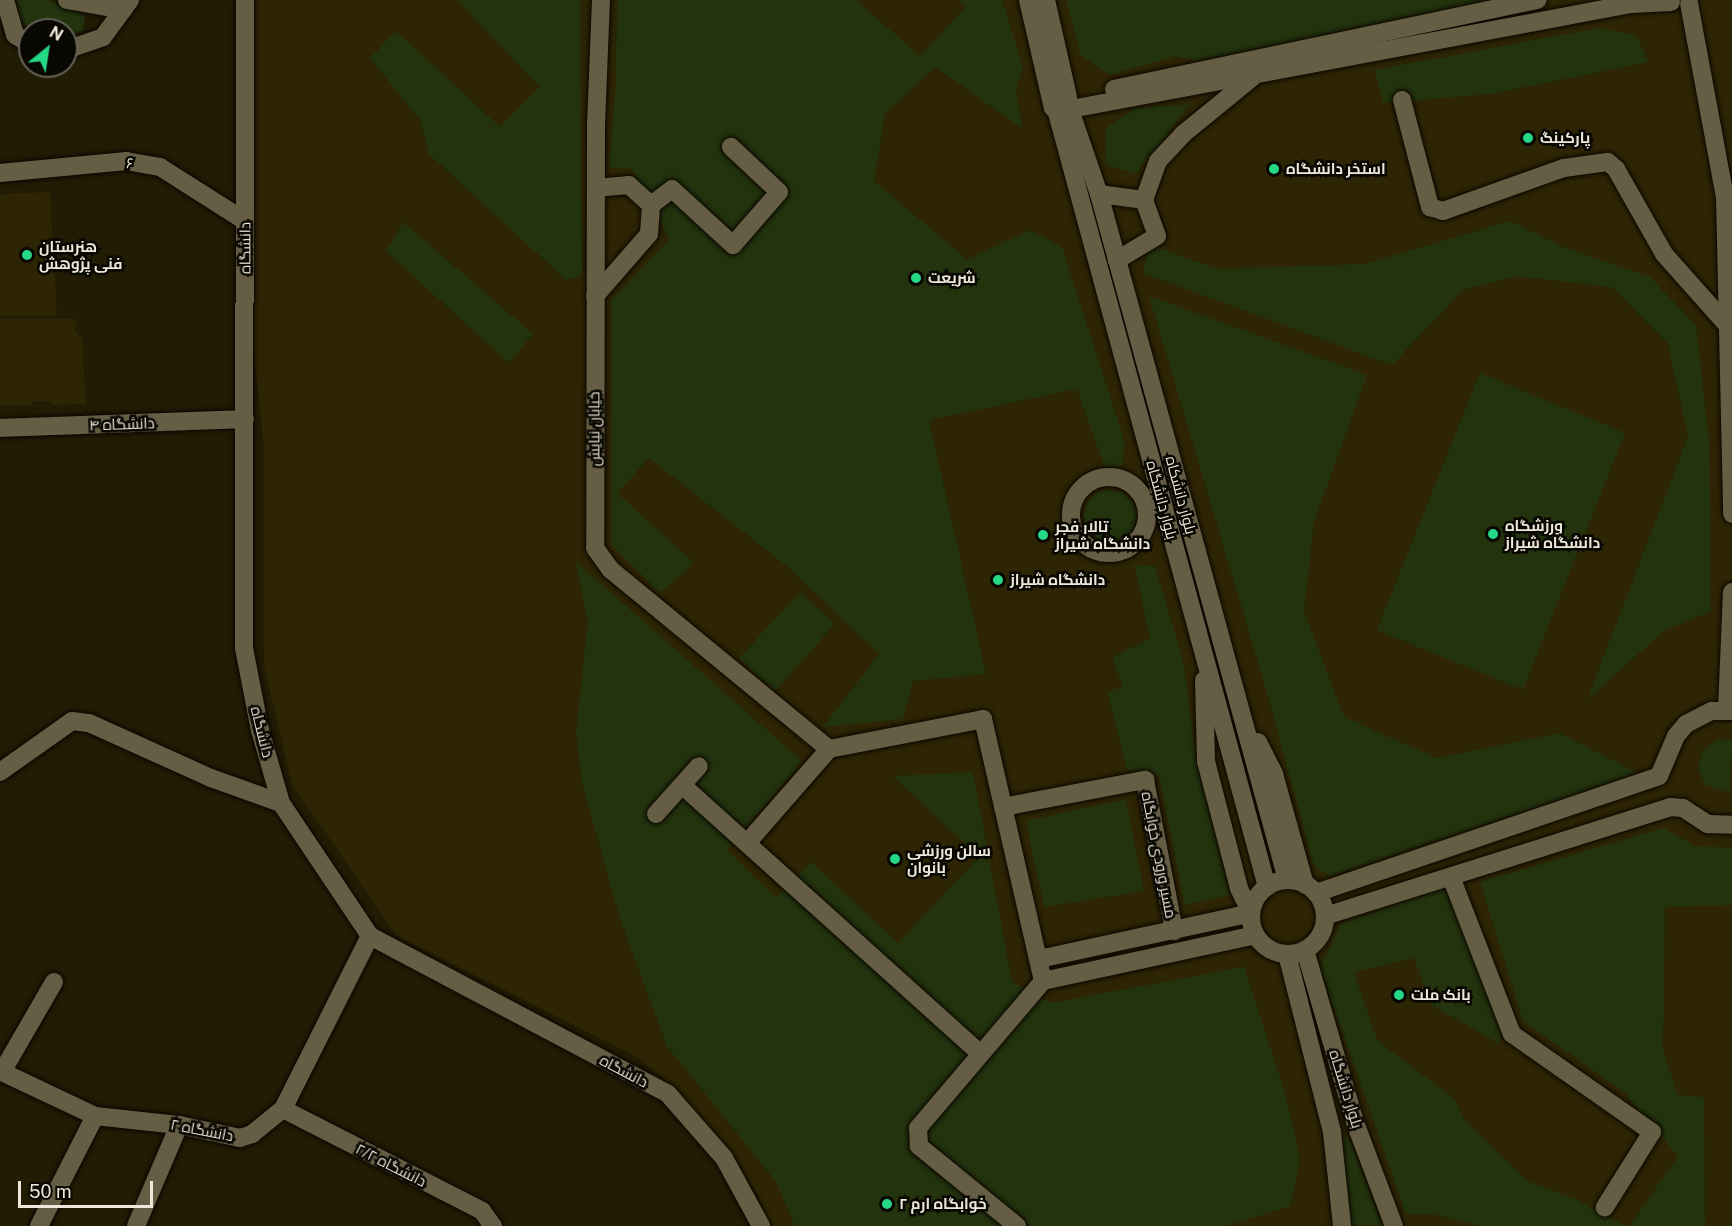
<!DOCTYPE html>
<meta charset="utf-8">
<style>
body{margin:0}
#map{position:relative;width:1732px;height:1226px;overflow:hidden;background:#221c04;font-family:"Public Sans",Cairo,sans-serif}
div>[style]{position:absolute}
.built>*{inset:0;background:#2e2504}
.green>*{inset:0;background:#22330e}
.round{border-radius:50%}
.roads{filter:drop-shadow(0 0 2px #0c0600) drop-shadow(0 0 2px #0c0600)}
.minor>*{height:18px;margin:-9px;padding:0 9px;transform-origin:9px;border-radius:9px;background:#655e44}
.minor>.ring{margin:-9px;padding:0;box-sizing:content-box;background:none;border:18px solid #655e44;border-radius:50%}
.dots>*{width:16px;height:16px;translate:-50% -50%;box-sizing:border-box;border:3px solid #090701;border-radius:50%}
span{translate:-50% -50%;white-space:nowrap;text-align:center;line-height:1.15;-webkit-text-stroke:5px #090701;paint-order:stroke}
.poi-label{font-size:15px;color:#ede9da;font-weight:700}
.left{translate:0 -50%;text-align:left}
.street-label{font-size:15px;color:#ede9da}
.north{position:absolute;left:18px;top:18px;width:60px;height:60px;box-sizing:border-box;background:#090701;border:2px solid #646158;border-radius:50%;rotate:30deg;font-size:16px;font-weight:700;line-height:24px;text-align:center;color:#ede9da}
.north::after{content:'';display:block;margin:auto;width:21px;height:27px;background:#25d886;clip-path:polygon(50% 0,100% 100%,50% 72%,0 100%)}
.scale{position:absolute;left:18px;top:1181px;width:135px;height:27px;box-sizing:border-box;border:3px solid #ede9da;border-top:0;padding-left:8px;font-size:18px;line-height:21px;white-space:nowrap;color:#ede9da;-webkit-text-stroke:4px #090701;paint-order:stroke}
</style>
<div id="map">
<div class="built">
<i style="clip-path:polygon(254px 0,1732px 0,1732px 1226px,770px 1226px,758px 1195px,724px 1145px,664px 1078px,637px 1057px,397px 936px,292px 784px,264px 666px,264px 449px,248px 293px)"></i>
<i style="clip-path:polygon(50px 192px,57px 316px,0 316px,0 194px)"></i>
<i style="clip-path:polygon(0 319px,76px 319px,75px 331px,82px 338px,86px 404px,53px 405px,51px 401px,33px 401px,32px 405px,0 406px)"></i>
</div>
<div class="green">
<i style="clip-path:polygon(16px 0,48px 0,85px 16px,83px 30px,68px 38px,66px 30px,32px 30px,21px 20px)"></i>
<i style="clip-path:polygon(457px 0,580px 0,582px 275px,566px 280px,429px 154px,420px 120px,370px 58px,396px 31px,500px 127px,540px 87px)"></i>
<i style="clip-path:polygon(617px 0,856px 0,920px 56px,966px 7px,958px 0,1002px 0,1023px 68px,1016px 88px,1022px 128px,935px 67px,885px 114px,874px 181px,967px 259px,1031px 230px,1062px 247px,1124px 440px,1123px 465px,1105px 468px,1077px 389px,929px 420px,986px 674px,913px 681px,903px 719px,823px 727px,879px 654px,788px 567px,649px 458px,617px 493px,694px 563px,660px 593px,611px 544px,611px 300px,670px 240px,632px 169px,609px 167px,616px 85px)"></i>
<i style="clip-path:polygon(1066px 0,1487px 0,1197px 61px,1175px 56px,1110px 75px,1081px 56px)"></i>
<i style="clip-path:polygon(1599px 28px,1636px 35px,1649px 62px,1490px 94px,1383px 103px,1375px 70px)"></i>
<i style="clip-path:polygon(1190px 104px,1136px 174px,1105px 164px,1106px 128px,1135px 108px)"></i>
<i style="clip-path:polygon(1510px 221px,1565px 248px,1650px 277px,1696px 325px,1709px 441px,1711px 611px,1664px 631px,1587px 700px,1688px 437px,1668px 344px,1612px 287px,1516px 276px,1463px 290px,1392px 365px,1143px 273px,1150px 245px,1217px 269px,1365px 264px)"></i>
<i style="clip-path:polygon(403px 222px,533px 334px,509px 363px,386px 251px)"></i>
<i style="clip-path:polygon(1149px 296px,1367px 375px,1314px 522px,1304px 611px,1344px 717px,1436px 758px,1560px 733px,1637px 773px,1330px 876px,1314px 866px,1268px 696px)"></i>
<i style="clip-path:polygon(1480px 373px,1625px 433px,1523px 690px,1377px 630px)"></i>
<i class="round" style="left:1084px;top:490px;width:52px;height:52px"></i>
<i style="clip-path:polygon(575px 561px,802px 761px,727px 850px,776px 898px,811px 862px,898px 943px,979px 857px,893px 776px,973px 772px,1012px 982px,1051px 1003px,1244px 967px,1286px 1096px,1300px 1160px,1290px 1206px,1226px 1226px,795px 1226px,776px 1182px,667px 1046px,620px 919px,582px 783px,576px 733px,588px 620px)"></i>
<i style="clip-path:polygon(1135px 565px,1155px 566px,1184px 664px,1196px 762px,1231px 895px,1185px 905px,1159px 776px,1127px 770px,1107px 691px,1123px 687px,1112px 657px,1150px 639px)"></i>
<i style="clip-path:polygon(800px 592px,835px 624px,775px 691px,739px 658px)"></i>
<i style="clip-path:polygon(1717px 740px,1732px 740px,1730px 793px,1705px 785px,1698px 768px,1702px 751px)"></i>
<i style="clip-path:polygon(1126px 799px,1144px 891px,1044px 907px,1026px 821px)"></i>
<i style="clip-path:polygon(1664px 828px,1695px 846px,1732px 848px,1732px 905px,1665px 907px,1663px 1051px,1678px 1095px,1704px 1097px,1705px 1226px,1630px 1226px,1678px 1156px,1624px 1092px,1523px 1021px,1480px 882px)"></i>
<i style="clip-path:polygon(1444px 888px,1504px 1034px,1498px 1043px,1431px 1005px,1414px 958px,1354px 972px,1377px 1040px,1455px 1099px,1463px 1118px,1527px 1181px,1575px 1199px,1626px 1226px,1481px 1226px,1432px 1214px,1406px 1214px,1320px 968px,1341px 923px)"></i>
<i style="clip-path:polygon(1349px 1138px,1382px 1225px,1350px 1226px,1340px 1139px)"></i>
</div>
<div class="roads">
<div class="minor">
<i style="left:5px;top:0;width:36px;rotate:74deg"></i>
<i style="left:15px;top:35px;width:17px;rotate:31deg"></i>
<i style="left:67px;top:0;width:57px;rotate:10.1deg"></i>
<i style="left:245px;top:0;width:648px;rotate:90.09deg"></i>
<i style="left:244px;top:648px;width:84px;rotate:79deg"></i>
<i style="left:260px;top:730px;width:76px;rotate:74deg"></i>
<i style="left:281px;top:803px;width:160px;rotate:56.2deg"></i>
<i style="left:370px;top:936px;width:337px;rotate:27.9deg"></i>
<i style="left:668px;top:1094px;width:85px;rotate:48.8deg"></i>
<i style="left:724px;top:1158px;width:77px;rotate:61.4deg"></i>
<i style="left:601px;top:0;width:123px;rotate:92.3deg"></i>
<i style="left:596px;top:123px;width:425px;rotate:90.1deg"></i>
<i style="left:595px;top:548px;width:27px;rotate:54deg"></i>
<i style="left:611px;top:570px;width:282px;rotate:39.4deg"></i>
<i style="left:1028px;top:0;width:111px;rotate:77deg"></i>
<i style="left:1053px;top:108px;width:11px;rotate:38deg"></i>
<i style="left:1062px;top:115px;width:13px;rotate:-39deg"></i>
<i style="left:1072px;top:107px;width:13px;rotate:-119deg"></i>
<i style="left:1066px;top:96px;width:14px;rotate:159deg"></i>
<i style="left:1046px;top:0;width:99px;rotate:77.2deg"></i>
<i style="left:1689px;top:3px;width:197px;rotate:79.5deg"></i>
<i style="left:1725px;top:197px;width:317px;rotate:88.7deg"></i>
<i style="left:66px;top:50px;width:39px;rotate:-19deg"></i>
<i style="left:103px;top:37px;width:46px;rotate:-53.9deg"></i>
<i style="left:1114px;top:89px;width:433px;rotate:-11.9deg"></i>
<i style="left:1402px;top:100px;width:111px;rotate:75.3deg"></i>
<i style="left:1430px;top:207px;width:14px;rotate:17deg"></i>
<i style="left:1443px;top:211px;width:128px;rotate:-19.6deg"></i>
<i style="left:1564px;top:168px;width:44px;rotate:-7.8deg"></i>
<i style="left:1608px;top:162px;width:11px;rotate:41deg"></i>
<i style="left:1616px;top:169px;width:98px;rotate:60.5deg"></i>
<i style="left:1664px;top:254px;width:98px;rotate:48.3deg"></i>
<i style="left:1071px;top:109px;width:570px;rotate:-10.62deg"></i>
<i style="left:1631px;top:4px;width:40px;rotate:-2.9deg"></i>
<i style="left:1070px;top:110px;width:89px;rotate:71deg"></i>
<i style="left:1099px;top:194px;width:711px;rotate:74.67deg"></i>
<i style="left:1057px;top:113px;width:802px;rotate:74.82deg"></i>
<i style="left:0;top:173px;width:127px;rotate:-5.4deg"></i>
<i style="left:126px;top:161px;width:35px;rotate:10deg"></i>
<i style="left:160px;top:167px;width:101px;rotate:32.4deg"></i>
<i style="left:1099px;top:194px;width:45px;rotate:7.6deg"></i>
<i style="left:1144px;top:200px;width:38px;rotate:70deg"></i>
<i style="left:1157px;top:236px;width:47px;rotate:149deg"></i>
<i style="left:1144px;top:200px;width:41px;rotate:-70.3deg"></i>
<i style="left:1158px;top:161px;width:37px;rotate:-47deg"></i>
<i style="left:1183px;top:134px;width:90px;rotate:-39.2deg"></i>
<i style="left:651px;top:205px;width:26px;rotate:-37deg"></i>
<i style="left:672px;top:189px;width:83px;rotate:42.6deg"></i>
<i style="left:733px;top:245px;width:70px;rotate:-49deg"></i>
<i style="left:779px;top:192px;width:66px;rotate:-136.8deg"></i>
<i style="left:595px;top:296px;width:82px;rotate:-48.9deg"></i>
<i style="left:649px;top:234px;width:29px;rotate:-86deg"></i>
<i style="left:651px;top:205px;width:30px;rotate:-138deg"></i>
<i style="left:629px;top:185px;width:33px;rotate:175deg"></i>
<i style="left:0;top:428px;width:245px;rotate:-2.1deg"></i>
<i class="ring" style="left:1071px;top:477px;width:58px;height:58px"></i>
<i style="left:1727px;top:710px;width:118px;rotate:-87.6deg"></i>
<i style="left:1258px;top:742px;width:36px;rotate:63deg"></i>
<i style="left:1274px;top:774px;width:115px;rotate:74.4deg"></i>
<i style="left:0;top:772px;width:88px;rotate:-35.3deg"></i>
<i style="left:72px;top:721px;width:17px;rotate:7deg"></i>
<i style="left:89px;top:723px;width:134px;rotate:24.3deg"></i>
<i style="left:211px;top:778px;width:74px;rotate:19.7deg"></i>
<i style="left:682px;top:785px;width:401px;rotate:42deg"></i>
<i style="left:1003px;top:807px;width:145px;rotate:-10.8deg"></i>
<i style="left:1145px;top:780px;width:154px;rotate:79.1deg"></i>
<i style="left:656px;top:814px;width:64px;rotate:-48.1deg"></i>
<i style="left:747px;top:843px;width:125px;rotate:-48.9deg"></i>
<i style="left:829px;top:749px;width:157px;rotate:-11deg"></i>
<i style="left:983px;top:719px;width:269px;rotate:77.1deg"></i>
<i style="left:1451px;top:877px;width:168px;rotate:68.8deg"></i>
<i style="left:1512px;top:1034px;width:171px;rotate:35deg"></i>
<i style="left:1652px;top:1132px;width:89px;rotate:122.1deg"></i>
<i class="ring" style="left:1251px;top:880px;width:56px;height:56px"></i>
<i style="left:1316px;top:893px;width:362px;rotate:-18.8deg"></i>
<i style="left:1659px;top:776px;width:43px;rotate:-67deg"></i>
<i style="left:1676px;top:736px;width:16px;rotate:-50deg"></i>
<i style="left:1686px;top:724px;width:29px;rotate:-27deg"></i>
<i style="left:1712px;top:711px;width:20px"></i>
<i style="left:1325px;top:916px;width:362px;rotate:-17.5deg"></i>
<i style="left:1670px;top:807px;width:13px;rotate:4deg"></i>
<i style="left:1683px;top:808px;width:30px;rotate:33deg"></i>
<i style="left:1708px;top:824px;width:24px;rotate:2deg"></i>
<i style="left:1305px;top:950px;width:182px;rotate:73.8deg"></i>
<i style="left:1356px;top:1125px;width:108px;rotate:69.4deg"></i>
<i style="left:1287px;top:954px;width:184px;rotate:75.8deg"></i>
<i style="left:1332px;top:1132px;width:95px;rotate:83.9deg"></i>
<i style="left:1039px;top:959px;width:217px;rotate:-12.2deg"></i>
<i style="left:1251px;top:913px;width:28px;rotate:-116deg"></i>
<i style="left:1239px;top:888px;width:131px;rotate:-104.6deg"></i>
<i style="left:1206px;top:761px;width:81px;rotate:-91.4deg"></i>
<i style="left:1043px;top:981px;width:217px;rotate:-12.2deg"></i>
<i style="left:0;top:1071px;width:105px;rotate:25.3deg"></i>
<i style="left:95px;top:1116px;width:84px;rotate:6.1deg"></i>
<i style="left:179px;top:1125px;width:62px;rotate:12deg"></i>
<i style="left:240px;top:1138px;width:13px;rotate:-18deg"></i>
<i style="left:252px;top:1134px;width:40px;rotate:-39deg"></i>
<i style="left:283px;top:1109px;width:194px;rotate:-63.3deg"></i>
<i style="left:2px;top:1072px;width:104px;rotate:-60deg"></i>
<i style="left:283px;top:1109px;width:224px;rotate:27.1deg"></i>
<i style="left:482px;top:1211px;width:19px;rotate:54deg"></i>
<i style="left:39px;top:1226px;width:123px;rotate:-63deg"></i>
<i style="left:136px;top:1226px;width:110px;rotate:-66.9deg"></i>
<i style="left:1017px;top:1226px;width:127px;rotate:-140.8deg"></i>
<i style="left:919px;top:1146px;width:18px;rotate:-93deg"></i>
<i style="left:918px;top:1128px;width:193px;rotate:-49.6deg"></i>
</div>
</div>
<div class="dots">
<i style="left:1528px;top:138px;background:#25d886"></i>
<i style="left:1274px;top:169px;background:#25d886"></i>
<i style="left:27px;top:255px;background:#25d886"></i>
<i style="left:916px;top:278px;background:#25d886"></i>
<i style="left:1493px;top:534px;background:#25d886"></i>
<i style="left:1043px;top:535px;background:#25d886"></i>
<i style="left:998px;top:580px;background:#25d886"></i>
<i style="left:895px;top:859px;background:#25d886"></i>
<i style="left:1399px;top:995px;background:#25d886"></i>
<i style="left:887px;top:1204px;background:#25d886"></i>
</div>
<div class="poi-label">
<span class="left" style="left:1540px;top:138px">پارکینگ</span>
<span class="left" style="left:1286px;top:169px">استخر دانشگاه</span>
<span class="left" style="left:39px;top:255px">هنرستان<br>فنی پژوهش</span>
<span class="left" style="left:928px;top:278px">شریعت</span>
<span class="left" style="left:1505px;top:534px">ورزشگاه<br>دانشگاه شیراز</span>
<span class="left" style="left:1055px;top:535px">تالار فجر<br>دانشگاه شیراز</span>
<span class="left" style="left:1010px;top:580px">دانشگاه شیراز</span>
<span class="left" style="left:907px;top:859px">سالن ورزشی<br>بانوان</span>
<span class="left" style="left:1411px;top:995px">بانک ملت</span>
<span class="left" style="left:899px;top:1204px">خوابگاه ارم ۲</span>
</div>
<div class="street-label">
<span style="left:130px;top:163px;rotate:6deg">۶</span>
<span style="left:245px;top:248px;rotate:-90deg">دانشگاه</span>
<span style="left:122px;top:424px;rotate:-2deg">۴ دانشگاه</span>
<span style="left:594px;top:429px;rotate:-90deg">خیابان نیایش</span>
<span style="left:1181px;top:495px;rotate:75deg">بلوار دانشکاه</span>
<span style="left:1162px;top:500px;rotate:75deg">بلوار دانشگاه</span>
<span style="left:262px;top:732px;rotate:76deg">دانشگاه</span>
<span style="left:1159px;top:855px;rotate:79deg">مسیر ورودی خوابگاه</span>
<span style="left:624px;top:1071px;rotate:28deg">دانشگاه</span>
<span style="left:1346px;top:1089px;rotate:73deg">بلوار دانشگاه</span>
<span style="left:202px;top:1130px;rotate:11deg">۲ دانشگاه</span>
<span style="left:391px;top:1165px;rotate:27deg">۲/۲ دانشگاه</span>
</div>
<div class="north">N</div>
<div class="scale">50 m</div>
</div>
